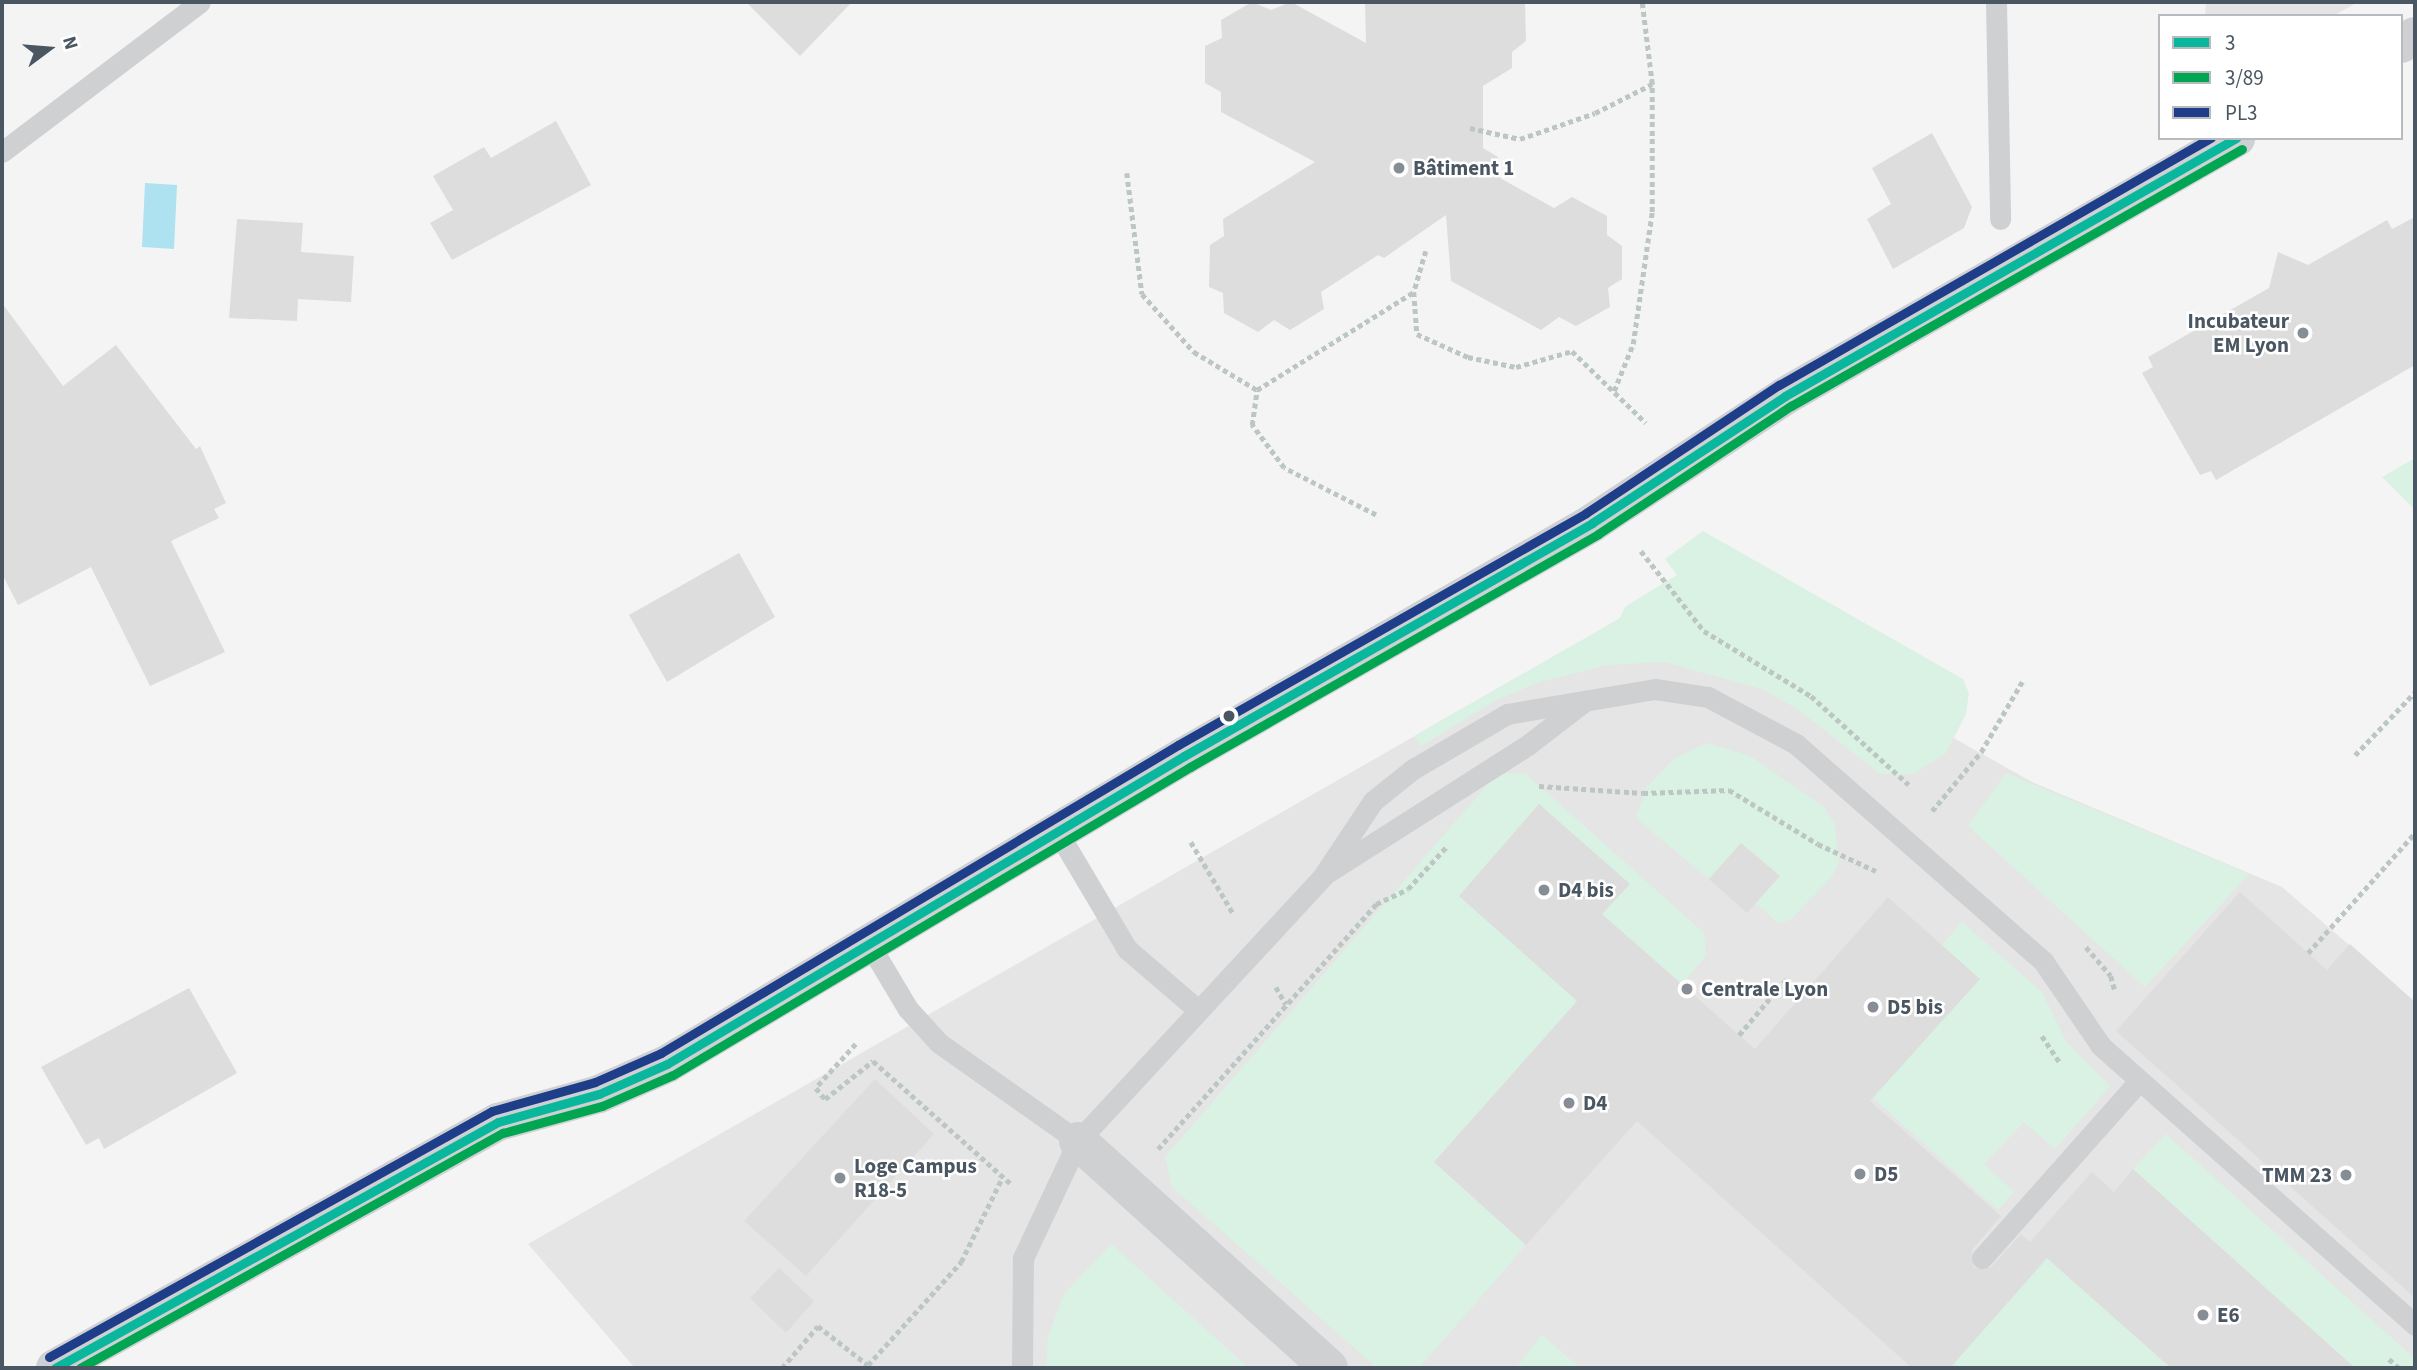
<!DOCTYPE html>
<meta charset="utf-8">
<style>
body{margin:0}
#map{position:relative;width:2417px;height:1370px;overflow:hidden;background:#f4f4f4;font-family:"Source Sans 3",sans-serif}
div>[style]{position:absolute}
.education>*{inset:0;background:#e6e5e6}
.green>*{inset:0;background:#d9f2e3}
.water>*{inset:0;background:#aee2f0}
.building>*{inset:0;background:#ddddde}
.path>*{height:4.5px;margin-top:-2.25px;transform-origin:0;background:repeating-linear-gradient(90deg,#bcc7c4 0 5px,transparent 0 8.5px)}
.lane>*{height:21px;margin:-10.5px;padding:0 10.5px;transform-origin:10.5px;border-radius:10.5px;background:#ced0d2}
.street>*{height:38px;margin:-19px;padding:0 19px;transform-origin:19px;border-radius:19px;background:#ced0d2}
.secondary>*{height:38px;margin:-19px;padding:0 19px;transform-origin:19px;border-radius:19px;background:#ced0d4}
.bus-1>*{height:9px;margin:-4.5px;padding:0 4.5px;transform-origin:4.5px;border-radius:4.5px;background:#08b79c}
.bus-2>*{height:9px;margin:-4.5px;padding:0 4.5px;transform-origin:4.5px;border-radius:4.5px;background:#00a651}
.bus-3>*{height:9px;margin:-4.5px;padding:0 4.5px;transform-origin:4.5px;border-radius:4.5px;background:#1e3e89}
.dots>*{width:19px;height:19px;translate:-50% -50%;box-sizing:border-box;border:4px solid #fff;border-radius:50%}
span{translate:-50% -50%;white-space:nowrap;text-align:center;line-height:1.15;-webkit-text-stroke:5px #fff;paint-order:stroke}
.poi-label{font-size:21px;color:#4a5661;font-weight:700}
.left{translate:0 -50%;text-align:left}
.right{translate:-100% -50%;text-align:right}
.frame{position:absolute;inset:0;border:4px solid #4a5661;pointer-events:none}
.legend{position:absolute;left:2158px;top:14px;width:245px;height:126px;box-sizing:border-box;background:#fff;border:2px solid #b7bbc0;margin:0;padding:9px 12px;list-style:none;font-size:21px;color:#4a5661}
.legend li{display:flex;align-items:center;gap:14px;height:35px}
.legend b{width:35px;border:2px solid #b7bbc0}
.north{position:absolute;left:14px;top:14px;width:70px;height:70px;-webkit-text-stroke:5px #fff;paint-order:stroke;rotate:74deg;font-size:19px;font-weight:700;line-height:28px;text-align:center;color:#4a5661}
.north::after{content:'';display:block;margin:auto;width:24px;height:32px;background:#4a5661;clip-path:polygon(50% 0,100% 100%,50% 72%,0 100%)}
</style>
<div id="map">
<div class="education">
<i style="clip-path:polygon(2206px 2px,2358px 2px,2333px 16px,2205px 16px)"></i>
<i style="clip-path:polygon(1680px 584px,2032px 782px,2282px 887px,2415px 1002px,2415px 1368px,635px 1368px,528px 1244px)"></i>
</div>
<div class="green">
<i style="clip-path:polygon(2415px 458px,2415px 510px,2382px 477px)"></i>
<i style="clip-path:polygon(1703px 531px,1963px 679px,1969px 693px,1966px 714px,1946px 753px,1913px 774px,1880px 774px,1799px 710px,1762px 689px,1664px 662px,1607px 665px,1539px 682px,1496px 700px,1421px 746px,1414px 736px,1619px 619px,1626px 606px,1677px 575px,1665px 559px)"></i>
<i style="clip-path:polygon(1707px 743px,1750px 756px,1824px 807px,1835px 824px,1839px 862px,1831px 878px,1790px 920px,1778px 923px,1756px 903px,1779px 875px,1742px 844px,1709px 879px,1636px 818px,1646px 788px,1674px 759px)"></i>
<i style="clip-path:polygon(1506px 773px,1526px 774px,1704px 933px,1706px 956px,1682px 984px,1632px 940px,1584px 934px,1629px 884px,1539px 804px,1459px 896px,1548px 975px,1593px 984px,1434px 1162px,1526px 1245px,1419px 1368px,1377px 1368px,1172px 1187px,1165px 1157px,1489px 783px)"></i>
<i style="clip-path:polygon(2006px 773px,2249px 874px,2145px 987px,1968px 826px)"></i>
<i style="clip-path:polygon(1962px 922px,2042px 992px,2066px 1041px,2110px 1086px,2055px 1149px,2024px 1122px,1984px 1164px,2014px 1192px,1998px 1210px,1834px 1063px,1899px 1069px,1979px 979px,1942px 945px)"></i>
<i style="clip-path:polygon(2166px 1134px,2415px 1359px,2415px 1368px,2355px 1368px,2133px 1169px)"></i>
<i style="clip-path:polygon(1111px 1244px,1249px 1368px,1046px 1368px,1048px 1337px,1064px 1294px)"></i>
<i style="clip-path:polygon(2047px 1258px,2051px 1262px,2171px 1368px,1960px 1368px,1954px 1363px)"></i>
<i style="clip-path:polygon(1542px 1335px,1580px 1368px,1516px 1368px)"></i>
</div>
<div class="water">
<i style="clip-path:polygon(145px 183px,177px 185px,174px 249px,142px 247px)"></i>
</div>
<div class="building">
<i style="clip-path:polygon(746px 2px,852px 2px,800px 56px)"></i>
<i style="clip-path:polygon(1252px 2px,1271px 10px,1291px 2px,1366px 43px,1365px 2px,1525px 2px,1526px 41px,1512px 52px,1512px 68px,1483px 86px,1483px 148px,1498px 157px,1500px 178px,1554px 208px,1572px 197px,1607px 216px,1607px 235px,1622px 246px,1622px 279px,1608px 288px,1610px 307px,1576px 326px,1559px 317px,1541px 330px,1451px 281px,1446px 215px,1384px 258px,1378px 255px,1321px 292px,1324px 309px,1290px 330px,1274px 320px,1258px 332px,1224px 313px,1223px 293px,1209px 287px,1210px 245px,1224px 236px,1223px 219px,1315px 162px,1221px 112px,1221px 92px,1205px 83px,1205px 46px,1222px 38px,1221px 20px)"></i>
<i style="clip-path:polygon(556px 121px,591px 185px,452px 260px,430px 223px,453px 210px,433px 176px,484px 147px,491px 158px)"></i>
<i style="clip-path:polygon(1932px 133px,1972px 207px,1964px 228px,1893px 269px,1867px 219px,1891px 204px,1872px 168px)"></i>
<i style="clip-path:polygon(2415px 217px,2415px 365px,2216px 480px,2211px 471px,2200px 475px,2142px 373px,2153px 367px,2148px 357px,2269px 288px,2278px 252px,2308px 265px,2387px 220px,2392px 229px)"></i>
<i style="clip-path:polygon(237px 219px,303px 223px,301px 252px,354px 256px,351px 302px,298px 299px,297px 321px,229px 318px)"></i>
<i style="clip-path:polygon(2px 303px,63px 386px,116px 345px,196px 449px,200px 446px,226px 503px,214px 509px,219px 518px,171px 541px,225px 652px,150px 686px,91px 567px,18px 605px,2px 574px)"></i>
<i style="clip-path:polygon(739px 553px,775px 617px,667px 682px,629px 615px)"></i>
<i style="clip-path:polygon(1539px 804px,1630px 884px,1602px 914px,1755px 1049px,1888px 897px,1980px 979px,1870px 1101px,2001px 1216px,1972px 1250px,1974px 1268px,1991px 1267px,2021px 1234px,2030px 1242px,2092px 1172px,2114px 1192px,2133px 1169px,2355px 1368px,2171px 1368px,2047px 1258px,1950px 1368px,1912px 1368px,1637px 1121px,1526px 1245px,1434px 1162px,1577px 1001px,1459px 896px)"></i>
<i style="clip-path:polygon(1741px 843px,1780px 876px,1747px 913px,1709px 879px)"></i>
<i style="clip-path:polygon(2240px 892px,2327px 970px,2350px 944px,2415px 1002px,2415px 1298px,2116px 1031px)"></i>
<i style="clip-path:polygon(189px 988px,237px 1073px,104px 1149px,99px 1138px,86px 1145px,41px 1067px)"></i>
<i style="clip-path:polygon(875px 1079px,934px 1134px,806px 1276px,744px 1221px)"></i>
<i style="clip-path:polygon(779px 1268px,814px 1301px,786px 1333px,750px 1298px)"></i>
</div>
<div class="path">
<i style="left:1470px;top:128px;width:51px;rotate:12.4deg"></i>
<i style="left:1520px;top:139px;width:79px;rotate:-19.1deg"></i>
<i style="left:1595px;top:113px;width:64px;rotate:-27deg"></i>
<i style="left:1127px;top:173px;width:122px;rotate:82.9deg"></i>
<i style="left:1142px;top:294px;width:78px;rotate:48.1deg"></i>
<i style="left:1194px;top:352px;width:74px;rotate:31.1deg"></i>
<i style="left:1426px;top:251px;width:43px;rotate:106.3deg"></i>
<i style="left:1414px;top:292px;width:42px;rotate:85.9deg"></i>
<i style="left:1417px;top:334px;width:56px;rotate:24.3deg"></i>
<i style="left:1468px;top:357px;width:49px;rotate:11.8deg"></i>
<i style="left:1516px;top:367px;width:58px;rotate:-15.9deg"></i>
<i style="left:1572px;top:351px;width:103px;rotate:44.2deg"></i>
<i style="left:1614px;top:391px;width:51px;rotate:-68deg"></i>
<i style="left:1633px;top:344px;width:133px;rotate:-81.8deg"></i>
<i style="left:1652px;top:212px;width:128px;rotate:-90deg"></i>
<i style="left:1652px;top:84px;width:83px;rotate:-97deg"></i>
<i style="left:1376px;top:515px;width:103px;rotate:-152.9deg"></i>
<i style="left:1284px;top:468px;width:54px;rotate:-126.7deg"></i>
<i style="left:1252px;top:425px;width:35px;rotate:-82deg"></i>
<i style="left:1257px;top:390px;width:185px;rotate:-32deg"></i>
<i style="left:1641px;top:551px;width:102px;rotate:51.8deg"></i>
<i style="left:1704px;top:631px;width:125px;rotate:31.3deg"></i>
<i style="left:1811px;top:696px;width:132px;rotate:42.2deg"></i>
<i style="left:2355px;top:755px;width:87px;rotate:-46.4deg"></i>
<i style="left:1539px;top:786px;width:104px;rotate:3.9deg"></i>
<i style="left:1643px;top:793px;width:86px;rotate:-2deg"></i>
<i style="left:1729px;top:790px;width:104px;rotate:31.2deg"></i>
<i style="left:1818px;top:844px;width:64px;rotate:25deg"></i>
<i style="left:1932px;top:811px;width:77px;rotate:-50.3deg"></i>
<i style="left:1981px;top:752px;width:83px;rotate:-59.7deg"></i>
<i style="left:1191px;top:842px;width:82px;rotate:59.4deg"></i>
<i style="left:2086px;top:947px;width:38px;rotate:49deg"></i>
<i style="left:2111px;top:976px;width:16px;rotate:75deg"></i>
<i style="left:2308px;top:953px;width:161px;rotate:-48.3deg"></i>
<i style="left:1276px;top:987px;width:20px;rotate:60deg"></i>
<i style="left:1739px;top:1035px;width:73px;rotate:-50deg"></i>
<i style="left:2042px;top:1036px;width:32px;rotate:56deg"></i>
<i style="left:856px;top:1044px;width:59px;rotate:132.3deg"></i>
<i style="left:816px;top:1088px;width:14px;rotate:51deg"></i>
<i style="left:825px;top:1099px;width:61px;rotate:-38.4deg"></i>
<i style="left:873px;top:1061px;width:186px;rotate:41.7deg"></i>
<i style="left:1158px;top:1149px;width:328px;rotate:-48.3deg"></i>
<i style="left:1376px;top:904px;width:35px;rotate:-25deg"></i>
<i style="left:1408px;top:889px;width:58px;rotate:-47.8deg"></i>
<i style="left:2389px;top:1359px;width:13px;rotate:42deg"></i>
<i style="left:782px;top:1368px;width:55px;rotate:-49.4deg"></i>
<i style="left:818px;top:1326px;width:63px;rotate:38deg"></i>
<i style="left:868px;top:1365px;width:139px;rotate:-47.9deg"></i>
<i style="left:961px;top:1262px;width:91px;rotate:-64deg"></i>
</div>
<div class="lane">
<i style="left:1996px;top:2px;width:217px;rotate:88.9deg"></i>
<i style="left:2px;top:152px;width:248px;rotate:-37.1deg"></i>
<i style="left:1057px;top:831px;width:137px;rotate:59.3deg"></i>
<i style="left:1127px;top:949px;width:94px;rotate:40.7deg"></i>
<i style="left:1330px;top:871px;width:236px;rotate:-32.5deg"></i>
<i style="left:1529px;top:744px;width:71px;rotate:-37.5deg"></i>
<i style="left:868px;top:942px;width:78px;rotate:59.2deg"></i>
<i style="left:908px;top:1009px;width:46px;rotate:47.6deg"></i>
<i style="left:939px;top:1043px;width:170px;rotate:35.2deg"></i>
<i style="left:1982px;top:1258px;width:237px;rotate:-48.4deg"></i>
<i style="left:1022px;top:1368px;width:110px;rotate:-89.5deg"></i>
<i style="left:1023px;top:1258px;width:129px;rotate:-64.8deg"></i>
<i style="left:1078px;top:1141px;width:361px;rotate:-47.2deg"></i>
<i style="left:1323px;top:876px;width:90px;rotate:-56.3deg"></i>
<i style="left:1373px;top:801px;width:51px;rotate:-38.7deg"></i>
<i style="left:1413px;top:769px;width:109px;rotate:-30.3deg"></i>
<i style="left:1507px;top:714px;width:150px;rotate:-9.6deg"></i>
<i style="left:1655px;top:689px;width:54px;rotate:8.6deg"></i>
<i style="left:1708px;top:697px;width:100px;rotate:28.1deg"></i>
<i style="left:1796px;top:744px;width:329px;rotate:41.3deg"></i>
<i style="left:2043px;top:961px;width:103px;rotate:55.7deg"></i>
<i style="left:2101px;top:1046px;width:420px;rotate:41.6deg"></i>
</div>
<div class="street">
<i style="left:1078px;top:1141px;width:338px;rotate:42.1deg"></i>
</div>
<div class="secondary">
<i style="left:2401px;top:44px;width:16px;rotate:-30deg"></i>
<i style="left:55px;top:1368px;width:507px;rotate:-29.04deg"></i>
<i style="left:498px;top:1122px;width:105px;rotate:-15.5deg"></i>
<i style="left:599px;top:1094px;width:74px;rotate:-23.8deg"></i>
<i style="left:667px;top:1064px;width:602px;rotate:-30.78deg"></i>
<i style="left:1184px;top:756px;width:470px;rotate:-29.7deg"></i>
<i style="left:1592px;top:523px;width:231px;rotate:-33.3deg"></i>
<i style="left:1785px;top:396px;width:520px;rotate:-29.77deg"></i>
</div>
<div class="bus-1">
<i style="left:55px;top:1368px;width:507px;rotate:-29.04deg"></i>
<i style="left:498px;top:1122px;width:105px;rotate:-15.5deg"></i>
<i style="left:599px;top:1094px;width:74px;rotate:-23.8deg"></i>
<i style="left:667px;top:1064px;width:602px;rotate:-30.78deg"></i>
<i style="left:1184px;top:756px;width:470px;rotate:-29.7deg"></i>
<i style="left:1592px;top:523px;width:231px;rotate:-33.3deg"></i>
<i style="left:1785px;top:396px;width:520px;rotate:-29.77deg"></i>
</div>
<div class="bus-2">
<i style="left:80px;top:1368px;width:484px;rotate:-29.1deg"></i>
<i style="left:503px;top:1133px;width:103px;rotate:-15.3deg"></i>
<i style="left:602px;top:1106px;width:77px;rotate:-23.6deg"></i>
<i style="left:673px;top:1075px;width:602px;rotate:-30.78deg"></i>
<i style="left:1190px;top:767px;width:470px;rotate:-29.7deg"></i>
<i style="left:1598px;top:534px;width:232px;rotate:-33.6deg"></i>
<i style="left:1791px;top:406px;width:519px;rotate:-29.68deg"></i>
</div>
<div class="bus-3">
<i style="left:49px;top:1357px;width:507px;rotate:-29.04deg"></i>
<i style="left:492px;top:1111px;width:107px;rotate:-15.7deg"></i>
<i style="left:595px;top:1082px;width:72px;rotate:-23.7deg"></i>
<i style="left:661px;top:1053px;width:602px;rotate:-30.78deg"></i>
<i style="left:1178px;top:745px;width:469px;rotate:-29.6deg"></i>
<i style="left:1586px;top:513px;width:232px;rotate:-33.6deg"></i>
<i style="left:1779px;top:385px;width:498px;rotate:-29.8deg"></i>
</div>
<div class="dots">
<i style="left:1399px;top:168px;background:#868d94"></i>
<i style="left:2303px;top:333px;background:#868d94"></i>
<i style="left:1229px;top:716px;background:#4a5661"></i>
<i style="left:1544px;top:890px;background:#868d94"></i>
<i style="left:1687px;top:989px;background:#868d94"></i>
<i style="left:1873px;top:1007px;background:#868d94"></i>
<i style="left:1569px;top:1103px;background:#868d94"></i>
<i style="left:1860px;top:1174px;background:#868d94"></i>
<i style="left:2346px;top:1175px;background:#868d94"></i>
<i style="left:840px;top:1178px;background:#868d94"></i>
<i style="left:2203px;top:1315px;background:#868d94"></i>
</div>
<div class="poi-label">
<span class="left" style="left:1413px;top:168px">Bâtiment 1</span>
<span class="right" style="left:2289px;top:333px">Incubateur<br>EM Lyon</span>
<span class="left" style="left:1558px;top:890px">D4 bis</span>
<span class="left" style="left:1701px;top:989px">Centrale Lyon</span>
<span class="left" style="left:1887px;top:1007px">D5 bis</span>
<span class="left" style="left:1583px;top:1103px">D4</span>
<span class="left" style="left:854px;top:1178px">Loge Campus<br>R18-5</span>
<span class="left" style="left:1874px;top:1174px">D5</span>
<span class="right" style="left:2332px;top:1175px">TMM 23</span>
<span class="left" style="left:2217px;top:1315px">E6</span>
</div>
<div class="frame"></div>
<ul class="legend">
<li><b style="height:9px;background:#08b79c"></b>3</li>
<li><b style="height:9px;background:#00a651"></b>3/89</li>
<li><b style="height:9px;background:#1e3e89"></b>PL3</li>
</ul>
<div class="north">N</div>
</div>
